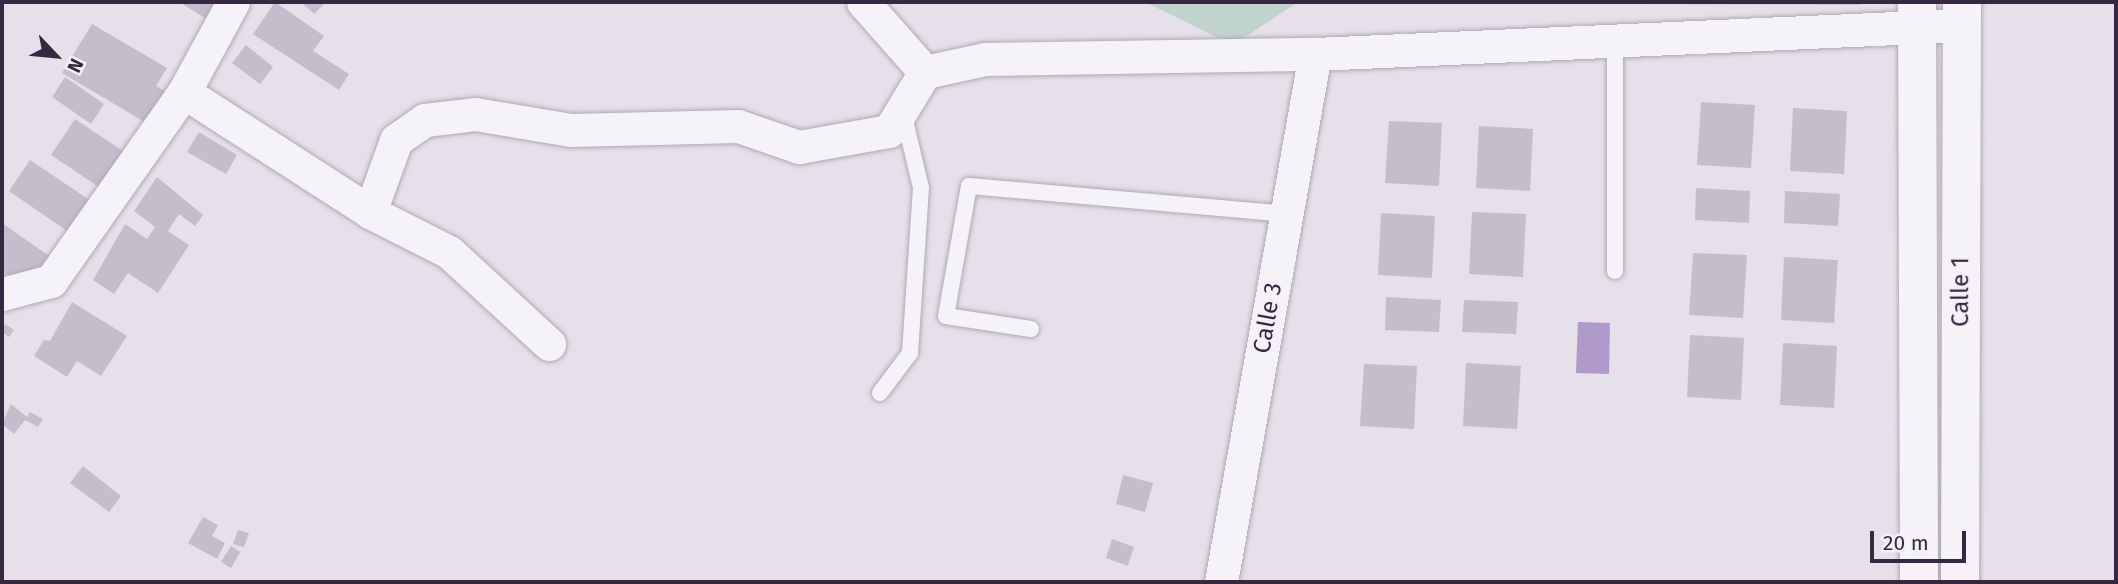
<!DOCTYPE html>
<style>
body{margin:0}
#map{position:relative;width:2118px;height:584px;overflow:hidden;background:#e5e0e9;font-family:"Fira Sans",sans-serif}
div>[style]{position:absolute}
.green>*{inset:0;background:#c1d3cd}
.water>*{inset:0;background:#af9aca}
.building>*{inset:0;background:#c5bdcc}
.roads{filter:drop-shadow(0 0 2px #b0a9b7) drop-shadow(0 0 2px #b0a9b7)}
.service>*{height:16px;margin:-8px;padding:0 8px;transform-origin:8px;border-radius:8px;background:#f6f3f8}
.minor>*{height:33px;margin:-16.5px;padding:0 16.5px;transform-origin:16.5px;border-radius:16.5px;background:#f6f3f8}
.tertiary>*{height:38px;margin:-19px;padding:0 19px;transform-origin:19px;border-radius:19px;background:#f6f3f8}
span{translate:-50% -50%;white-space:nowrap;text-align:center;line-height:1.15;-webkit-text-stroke:5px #f3f0f7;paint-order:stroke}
.street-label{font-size:24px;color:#362841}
.frame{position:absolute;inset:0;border:4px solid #362841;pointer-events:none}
.north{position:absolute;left:21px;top:21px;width:70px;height:70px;-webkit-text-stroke:5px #f3f0f7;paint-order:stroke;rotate:116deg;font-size:19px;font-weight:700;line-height:28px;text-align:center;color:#362841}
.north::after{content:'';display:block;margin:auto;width:24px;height:32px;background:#362841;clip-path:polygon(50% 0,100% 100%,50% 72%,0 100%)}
.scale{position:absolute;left:1870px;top:531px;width:96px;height:32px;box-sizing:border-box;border:4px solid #362841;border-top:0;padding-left:9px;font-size:21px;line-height:24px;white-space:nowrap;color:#362841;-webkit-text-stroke:5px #f3f0f7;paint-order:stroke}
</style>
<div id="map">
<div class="green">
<i style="clip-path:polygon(1145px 2px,1298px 2px,1233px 45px)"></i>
<i style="clip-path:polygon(1637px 2px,1860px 2px,1860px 5px,1640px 4px)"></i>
</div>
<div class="water">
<i style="clip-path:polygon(1578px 322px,1610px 323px,1609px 374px,1576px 373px)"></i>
</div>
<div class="building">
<i style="clip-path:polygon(179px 2px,222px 2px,210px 21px)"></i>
<i style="clip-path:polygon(275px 2px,324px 36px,313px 51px,349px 74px,339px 90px,253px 34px)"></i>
<i style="clip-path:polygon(301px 2px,324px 2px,325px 3px,314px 14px)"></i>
<i style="clip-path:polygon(92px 24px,167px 68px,156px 86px,167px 92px,148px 124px,62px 73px)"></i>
<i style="clip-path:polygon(246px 45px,273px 67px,260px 84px,232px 63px)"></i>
<i style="clip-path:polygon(65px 77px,104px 104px,91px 124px,52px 97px)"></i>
<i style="clip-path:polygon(1701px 102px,1755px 105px,1751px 168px,1697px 165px)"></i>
<i style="clip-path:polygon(1793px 108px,1847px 111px,1844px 174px,1790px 171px)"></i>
<i style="clip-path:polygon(75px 119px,123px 151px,99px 187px,51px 155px)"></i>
<i style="clip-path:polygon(1389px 121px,1442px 123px,1439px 186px,1385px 183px)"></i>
<i style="clip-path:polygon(1479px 126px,1533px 129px,1530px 191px,1476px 188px)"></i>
<i style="clip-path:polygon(199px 132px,237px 155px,226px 174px,187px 152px)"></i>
<i style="clip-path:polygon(30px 160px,88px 199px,67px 231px,9px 191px)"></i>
<i style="clip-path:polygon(157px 177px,203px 215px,195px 226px,179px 214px,168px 231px,189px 245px,158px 293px,128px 273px,114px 294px,93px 280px,125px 224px,147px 239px,155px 227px,134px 211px)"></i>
<i style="clip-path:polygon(1696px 188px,1750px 191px,1749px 223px,1695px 220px)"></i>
<i style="clip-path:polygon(1785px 191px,1840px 194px,1838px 226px,1784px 223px)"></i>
<i style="clip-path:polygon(1472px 212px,1526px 214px,1523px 277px,1469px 274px)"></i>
<i style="clip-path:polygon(1381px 213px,1435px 216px,1432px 278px,1378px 275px)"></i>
<i style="clip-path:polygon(2px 223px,49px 256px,27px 288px,2px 271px)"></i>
<i style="clip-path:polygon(1693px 253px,1747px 255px,1743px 318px,1689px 315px)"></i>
<i style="clip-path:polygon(1784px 257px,1838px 260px,1834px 323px,1781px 320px)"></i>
<i style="clip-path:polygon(1386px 297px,1441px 300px,1439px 332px,1385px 330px)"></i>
<i style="clip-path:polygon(1464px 300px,1518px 302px,1516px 334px,1462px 332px)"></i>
<i style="clip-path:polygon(72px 302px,127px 336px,101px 376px,77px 361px,67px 377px,34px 356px,44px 340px,50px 341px)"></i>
<i style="clip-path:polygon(5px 324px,14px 330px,9px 337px,2px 332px)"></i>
<i style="clip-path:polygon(1690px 335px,1744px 338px,1741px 400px,1687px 397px)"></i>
<i style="clip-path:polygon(1783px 343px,1837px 346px,1834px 408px,1780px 405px)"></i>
<i style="clip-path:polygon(1466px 363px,1521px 366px,1517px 429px,1463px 426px)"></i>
<i style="clip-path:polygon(1364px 364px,1417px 366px,1414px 429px,1360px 426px)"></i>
<i style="clip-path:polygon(11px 404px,27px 417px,30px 412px,43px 419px,38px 427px,25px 420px,14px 434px,2px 424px)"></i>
<i style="clip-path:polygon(83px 466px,121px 496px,109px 512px,70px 483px)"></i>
<i style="clip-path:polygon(1123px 475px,1153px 483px,1145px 512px,1116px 504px)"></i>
<i style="clip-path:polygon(203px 517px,218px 525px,212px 536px,225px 543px,217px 559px,188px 543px)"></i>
<i style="clip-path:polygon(238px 530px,249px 533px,244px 547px,233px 544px)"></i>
<i style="clip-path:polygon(1112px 539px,1134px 547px,1128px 566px,1106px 558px)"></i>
<i style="clip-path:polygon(231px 546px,240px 552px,231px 568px,221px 562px)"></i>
</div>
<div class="roads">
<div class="service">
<i style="left:1615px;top:40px;width:231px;rotate:90deg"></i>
<i style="left:1031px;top:329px;width:86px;rotate:-171.3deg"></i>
<i style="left:946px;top:316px;width:132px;rotate:-80deg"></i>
<i style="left:969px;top:186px;width:318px;rotate:5deg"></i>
<i style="left:880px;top:393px;width:50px;rotate:-53.1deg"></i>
<i style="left:910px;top:353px;width:165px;rotate:-86.2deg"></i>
<i style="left:921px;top:188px;width:78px;rotate:-103.3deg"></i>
</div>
<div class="minor">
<i style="left:863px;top:2px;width:94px;rotate:48.5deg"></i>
<i style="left:184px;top:92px;width:221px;rotate:32.8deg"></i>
<i style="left:370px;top:212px;width:89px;rotate:26.9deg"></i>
<i style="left:449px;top:252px;width:136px;rotate:42.6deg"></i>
<i style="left:370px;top:212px;width:77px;rotate:-70.1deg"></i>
<i style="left:396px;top:140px;width:35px;rotate:-35deg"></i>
<i style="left:425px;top:120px;width:50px;rotate:-6.8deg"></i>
<i style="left:475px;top:114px;width:97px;rotate:9.5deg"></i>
<i style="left:571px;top:130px;width:167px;rotate:-1.4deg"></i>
<i style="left:738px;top:126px;width:65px;rotate:19deg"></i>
<i style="left:799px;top:147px;width:91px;rotate:-10.1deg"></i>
<i style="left:889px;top:131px;width:69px;rotate:-58.6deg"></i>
<i style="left:925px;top:72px;width:61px;rotate:-12.2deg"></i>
<i style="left:985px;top:59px;width:330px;rotate:-0.9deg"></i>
<i style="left:1315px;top:54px;width:649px;rotate:-2.56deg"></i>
<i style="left:2px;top:294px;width:51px;rotate:-14.9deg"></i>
<i style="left:51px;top:281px;width:231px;rotate:-54.9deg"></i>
<i style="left:184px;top:92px;width:102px;rotate:-61.4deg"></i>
<i style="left:1221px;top:582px;width:536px;rotate:-79.91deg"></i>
</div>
<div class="tertiary">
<i style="left:1917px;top:2px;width:580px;rotate:89.8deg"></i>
<i style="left:1960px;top:582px;width:580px;rotate:-89.8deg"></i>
</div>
</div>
<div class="street-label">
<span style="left:1961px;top:292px;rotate:-90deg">Calle 1</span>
<span style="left:1268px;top:318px;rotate:-80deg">Calle 3</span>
</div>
<div class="frame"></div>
<div class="north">N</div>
<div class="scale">20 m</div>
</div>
